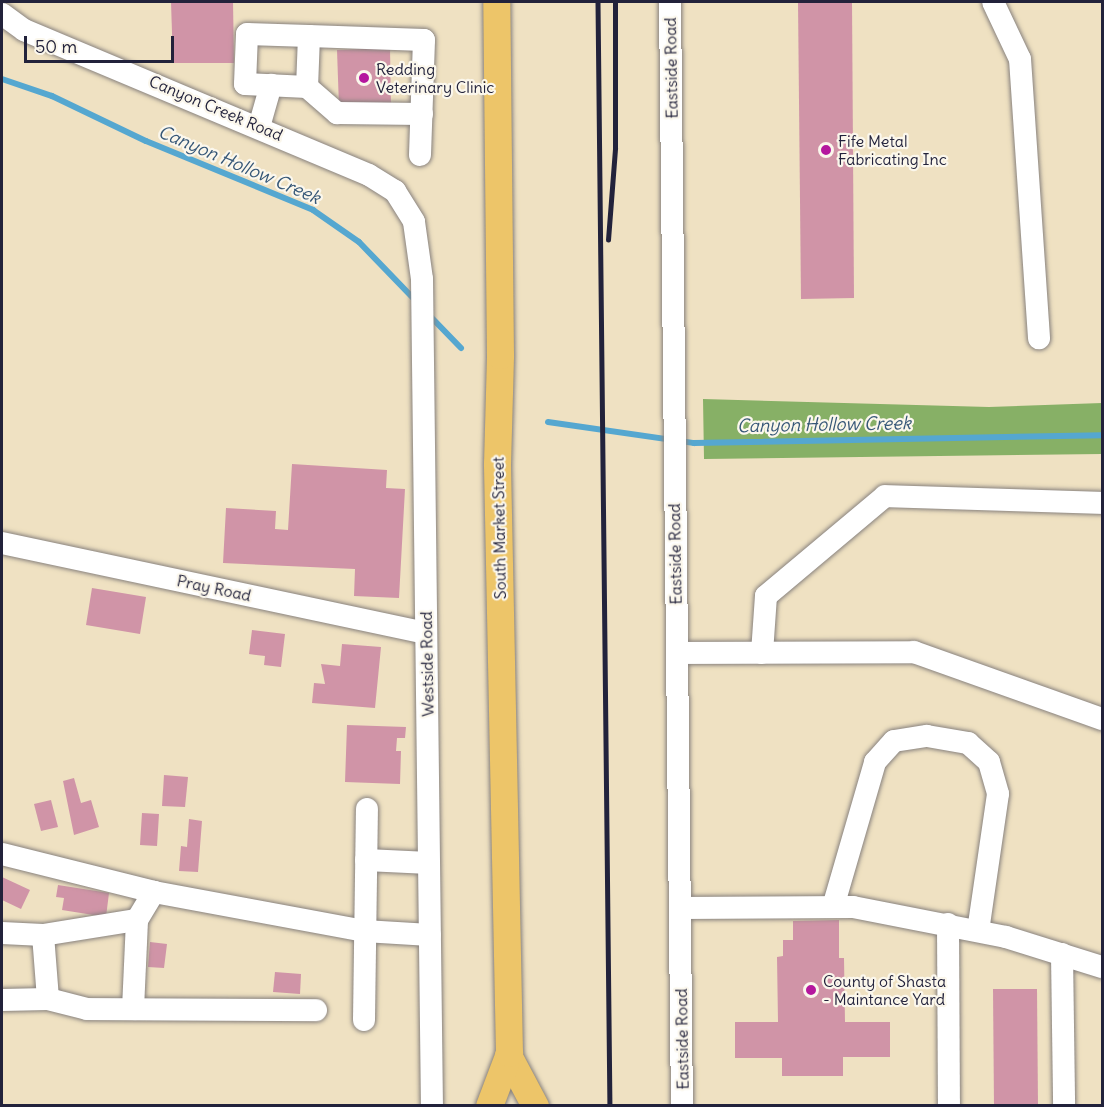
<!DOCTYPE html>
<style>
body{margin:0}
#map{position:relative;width:1104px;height:1107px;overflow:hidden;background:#efe1c2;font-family:Delius,sans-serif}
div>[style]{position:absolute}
.forest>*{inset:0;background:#87b066}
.stream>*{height:6px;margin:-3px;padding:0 3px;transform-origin:3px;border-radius:3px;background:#55a7d0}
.building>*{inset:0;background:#d094a7}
.roads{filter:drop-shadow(0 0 2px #88827e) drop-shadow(0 0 2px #88827e)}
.minor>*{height:22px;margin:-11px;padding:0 11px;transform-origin:11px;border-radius:11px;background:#fff}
.major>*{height:27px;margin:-13.5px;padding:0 13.5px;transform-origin:13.5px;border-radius:13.5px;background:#edc569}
.rail>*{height:4.5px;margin:-2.25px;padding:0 2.25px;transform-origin:2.25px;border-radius:2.25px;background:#22223b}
.dots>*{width:16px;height:16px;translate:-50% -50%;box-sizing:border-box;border:3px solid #fbf7ec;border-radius:50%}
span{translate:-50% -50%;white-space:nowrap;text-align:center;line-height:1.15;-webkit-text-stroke:4.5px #fbf7ec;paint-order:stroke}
.street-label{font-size:16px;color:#22223b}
.poi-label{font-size:16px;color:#22223b}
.left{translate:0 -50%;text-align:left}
.water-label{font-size:18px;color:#365777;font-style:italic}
.frame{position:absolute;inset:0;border:3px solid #22223b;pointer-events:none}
.scale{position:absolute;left:24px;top:36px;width:150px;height:27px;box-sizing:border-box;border:3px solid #22223b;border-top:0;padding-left:8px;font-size:18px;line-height:21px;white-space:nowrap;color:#22223b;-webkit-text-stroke:4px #fbf7ec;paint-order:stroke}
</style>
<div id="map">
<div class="forest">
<i style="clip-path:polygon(703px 399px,989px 407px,1102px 403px,1102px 454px,704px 459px)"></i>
</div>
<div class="stream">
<i style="left:2px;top:79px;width:53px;rotate:18.8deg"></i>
<i style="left:52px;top:96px;width:104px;rotate:25.6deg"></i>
<i style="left:146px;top:141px;width:181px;rotate:22.4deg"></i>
<i style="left:313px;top:210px;width:56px;rotate:34.8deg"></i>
<i style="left:359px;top:242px;width:82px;rotate:46deg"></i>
<i style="left:429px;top:315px;width:46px;rotate:45.9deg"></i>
<i style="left:548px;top:422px;width:148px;rotate:8.2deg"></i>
<i style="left:694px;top:443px;width:408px;rotate:-1.1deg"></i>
</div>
<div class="building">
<i style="clip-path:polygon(171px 2px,233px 2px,234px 63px,173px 63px)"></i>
<i style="clip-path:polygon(798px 2px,852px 2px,854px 298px,801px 299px)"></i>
<i style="clip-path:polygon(390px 48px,391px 107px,339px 107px,337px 50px)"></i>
<i style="clip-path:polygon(292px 464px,387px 470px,386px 488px,405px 489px,399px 598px,354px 596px,355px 569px,223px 563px,226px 508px,276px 511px,275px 529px,288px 530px)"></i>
<i style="clip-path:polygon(92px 588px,146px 597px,140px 634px,86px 625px)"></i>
<i style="clip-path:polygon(252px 630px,285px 634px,281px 667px,264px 665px,265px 656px,249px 654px)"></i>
<i style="clip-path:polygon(342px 644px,381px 647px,375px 708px,312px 703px,314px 683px,325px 684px,321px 664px,340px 666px)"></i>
<i style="clip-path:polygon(347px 725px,406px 727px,405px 738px,397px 738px,396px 751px,401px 751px,400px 784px,345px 782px)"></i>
<i style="clip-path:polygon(164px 775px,188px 777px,185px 807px,162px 806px)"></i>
<i style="clip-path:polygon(74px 778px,81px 803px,91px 800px,99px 827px,74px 835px,63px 781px)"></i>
<i style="clip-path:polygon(51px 800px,58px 827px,41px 831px,34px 804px)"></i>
<i style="clip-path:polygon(142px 813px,159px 814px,157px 846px,140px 845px)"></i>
<i style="clip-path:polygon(189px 819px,202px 821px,198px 872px,179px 871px,181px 846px,187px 847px)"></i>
<i style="clip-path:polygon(2px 877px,30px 890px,21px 909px,2px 900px)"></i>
<i style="clip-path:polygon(58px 885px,109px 893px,106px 917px,62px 910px,64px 898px,56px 897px)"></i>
<i style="clip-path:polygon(839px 920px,839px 958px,844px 958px,845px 1022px,890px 1022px,890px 1057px,843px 1057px,843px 1076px,782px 1076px,782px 1058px,735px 1058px,735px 1022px,778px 1022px,777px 957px,783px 956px,783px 940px,793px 940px,793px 921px)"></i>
<i style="clip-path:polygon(150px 942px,167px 944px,164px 968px,148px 967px)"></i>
<i style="clip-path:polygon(275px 972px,301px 974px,300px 994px,273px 992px)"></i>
<i style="clip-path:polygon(993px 989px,1037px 989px,1038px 1106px,994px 1106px)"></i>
</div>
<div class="roads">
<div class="minor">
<i style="left:670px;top:2px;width:1104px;rotate:89.38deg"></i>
<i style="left:993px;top:2px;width:63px;rotate:64.7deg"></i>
<i style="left:1020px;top:59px;width:280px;rotate:86.1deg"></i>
<i style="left:2px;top:14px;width:27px;rotate:36deg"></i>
<i style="left:24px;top:30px;width:374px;rotate:22.8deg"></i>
<i style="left:369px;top:175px;width:31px;rotate:32deg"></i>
<i style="left:395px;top:191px;width:36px;rotate:58deg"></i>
<i style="left:414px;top:222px;width:58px;rotate:82deg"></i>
<i style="left:422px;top:279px;width:827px;rotate:89.31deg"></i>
<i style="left:247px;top:34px;width:62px;rotate:1.8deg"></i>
<i style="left:309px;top:36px;width:51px;rotate:92.2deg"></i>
<i style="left:307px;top:87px;width:62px;rotate:-177.2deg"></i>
<i style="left:245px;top:84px;width:50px;rotate:-87.7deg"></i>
<i style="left:309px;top:36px;width:115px;rotate:2deg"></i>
<i style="left:424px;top:40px;width:115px;rotate:92deg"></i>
<i style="left:307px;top:87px;width:40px;rotate:41deg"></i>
<i style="left:337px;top:113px;width:85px;rotate:0.7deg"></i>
<i style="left:259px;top:127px;width:44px;rotate:-74.1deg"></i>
<i style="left:2px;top:543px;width:433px;rotate:12deg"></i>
<i style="left:677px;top:653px;width:237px;rotate:-0.2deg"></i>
<i style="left:914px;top:652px;width:200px;rotate:19.6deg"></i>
<i style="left:762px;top:653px;width:57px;rotate:-86deg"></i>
<i style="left:766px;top:596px;width:155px;rotate:-40deg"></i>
<i style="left:885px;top:496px;width:217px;rotate:1.8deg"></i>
<i style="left:2px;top:854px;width:157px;rotate:14deg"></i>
<i style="left:154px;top:892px;width:214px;rotate:10.5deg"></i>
<i style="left:364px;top:931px;width:66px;rotate:3.5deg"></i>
<i style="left:366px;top:860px;width:63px;rotate:2.7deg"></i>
<i style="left:833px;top:907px;width:151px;rotate:-73.8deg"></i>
<i style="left:875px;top:762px;width:28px;rotate:-48deg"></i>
<i style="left:894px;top:741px;width:33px;rotate:-9deg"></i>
<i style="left:927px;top:736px;width:42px;rotate:9.7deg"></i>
<i style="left:968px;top:743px;width:28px;rotate:42deg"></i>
<i style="left:989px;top:762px;width:33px;rotate:74deg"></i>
<i style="left:998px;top:794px;width:138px;rotate:98.3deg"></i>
<i style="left:680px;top:908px;width:173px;rotate:-0.3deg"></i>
<i style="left:853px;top:907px;width:156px;rotate:11.1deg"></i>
<i style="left:1006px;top:937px;width:101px;rotate:17.4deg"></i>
<i style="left:948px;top:924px;width:182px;rotate:89.7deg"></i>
<i style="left:2px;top:933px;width:41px;rotate:2.8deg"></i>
<i style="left:43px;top:935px;width:64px;rotate:85.5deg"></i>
<i style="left:43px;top:935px;width:95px;rotate:-9.1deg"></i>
<i style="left:137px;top:920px;width:33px;rotate:-59deg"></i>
<i style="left:1062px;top:954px;width:152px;rotate:89.2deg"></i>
<i style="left:2px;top:1000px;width:46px;rotate:-1.2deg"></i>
<i style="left:48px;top:999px;width:40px;rotate:14.4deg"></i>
<i style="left:87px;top:1009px;width:229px;rotate:0.3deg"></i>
<i style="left:133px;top:1009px;width:89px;rotate:-87.4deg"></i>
<i style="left:364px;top:1020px;width:211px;rotate:-89.2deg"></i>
</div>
<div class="major">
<i style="left:508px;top:1055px;width:58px;rotate:62.1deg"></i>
<i style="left:489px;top:1106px;width:57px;rotate:-69.3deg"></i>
<i style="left:509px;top:1053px;width:589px;rotate:-91.17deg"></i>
<i style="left:497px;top:464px;width:109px;rotate:-88.4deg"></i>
<i style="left:500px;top:355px;width:353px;rotate:-90.6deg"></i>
</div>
</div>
<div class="rail">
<i style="left:598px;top:2px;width:1104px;rotate:89.38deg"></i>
<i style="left:608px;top:240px;width:92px;rotate:-85.6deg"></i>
<i style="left:615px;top:148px;width:146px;rotate:-90deg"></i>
</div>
<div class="dots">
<i style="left:364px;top:78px;background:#b5179e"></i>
<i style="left:826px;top:150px;background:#b5179e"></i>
<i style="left:811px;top:990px;background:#b5179e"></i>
</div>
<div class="street-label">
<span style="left:671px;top:68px;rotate:-91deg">Eastside Road</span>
<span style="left:216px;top:108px;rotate:23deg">Canyon Creek Road</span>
<span style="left:499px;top:528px;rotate:-91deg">South Market Street</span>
<span style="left:675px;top:554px;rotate:-91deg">Eastside Road</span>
<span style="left:214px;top:588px;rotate:12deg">Pray Road</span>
<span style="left:427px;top:664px;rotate:-91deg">Westside Road</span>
<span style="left:682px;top:1039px;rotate:-91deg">Eastside Road</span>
</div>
<div class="poi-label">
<span class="left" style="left:376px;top:78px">Redding<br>Veterinary Clinic</span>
<span class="left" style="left:838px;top:150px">Fife Metal<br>Fabricating Inc</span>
<span class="left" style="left:823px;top:990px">County of Shasta<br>- Maintance Yard</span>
</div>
<div class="water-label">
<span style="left:239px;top:165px;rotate:23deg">Canyon Hollow Creek</span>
<span style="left:824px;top:425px;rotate:-1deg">Canyon Hollow Creek</span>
</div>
<div class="frame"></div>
<div class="scale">50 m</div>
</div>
